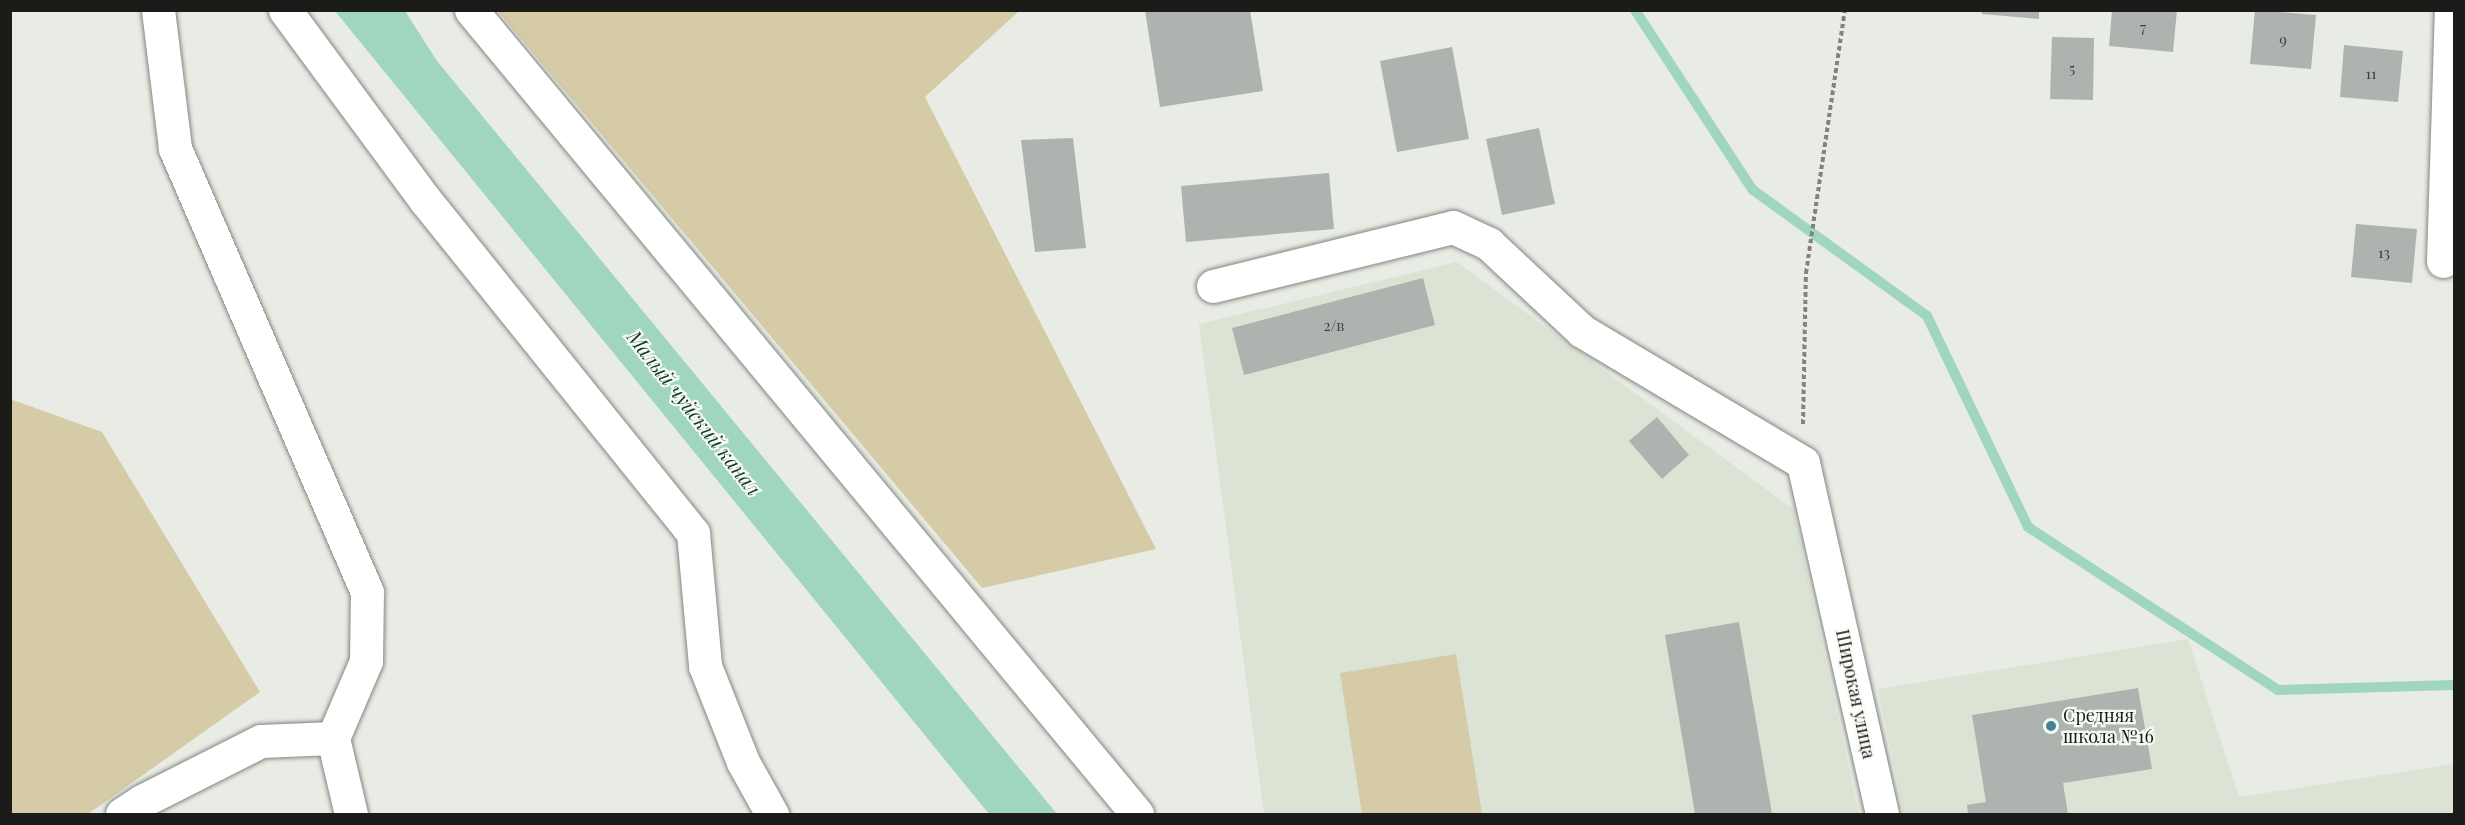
<!DOCTYPE html>
<meta charset="utf-8">
<style>
body{margin:0}
#map{position:relative;width:2465px;height:825px;overflow:hidden;background:#e8ece5;font-family:"Playfair Display",serif}
div>[style]{position:absolute}
.built>*{inset:0;background:#dbe3d5}
.green>*{inset:0;background:#d5cba6}
.water>*{inset:0;background:#a0d6bf}
.stream>*{height:10px;margin:-5px;padding:0 5px;transform-origin:5px;border-radius:5px;background:#a0d6bf}
.building>*{inset:0;background:#adb3ae}
.path>*{height:4px;margin-top:-2px;transform-origin:0;background:repeating-linear-gradient(90deg,#80837e 0 4.5px,transparent 0 7.5px)}
.roads{filter:drop-shadow(0 0 2px #848781) drop-shadow(0 0 2px #848781)}
.minor>*{height:33px;margin:-16.5px;padding:0 16.5px;transform-origin:16.5px;border-radius:16.5px;background:#fff}
.dots>*{width:16px;height:16px;translate:-50% -50%;box-sizing:border-box;border:3px solid #f6faf2;border-radius:50%}
span{translate:-50% -50%;white-space:nowrap;text-align:center;line-height:1.15;-webkit-text-stroke:4.5px #f6faf2;paint-order:stroke}
.number-label{font-size:15px;color:#40423f}
.number-label span{-webkit-text-stroke-width:0}
.street-label{font-size:18px;color:#1b1c1a}
.poi-label{font-size:18px;color:#1b1c1a}
.left{translate:0 -50%;text-align:left}
.water-label{font-size:20px;color:#0c3a2b;font-style:italic}
.frame{position:absolute;inset:0;border:12px solid #1b1c1a;pointer-events:none}
</style>
<div id="map">
<div class="built">
<i style="clip-path:polygon(1457px 262px,1793px 509px,1859px 814px,1264px 814px,1199px 324px)"></i>
<i style="clip-path:polygon(2188px 639px,2239px 797px,2454px 764px,2454px 814px,1904px 814px,1878px 689px)"></i>
</div>
<div class="green">
<i style="clip-path:polygon(498px 11px,1019px 11px,925px 97px,1156px 549px,982px 588px)"></i>
<i style="clip-path:polygon(10px 399px,102px 432px,260px 692px,88px 814px,11px 814px)"></i>
<i style="clip-path:polygon(1456px 654px,1482px 814px,1362px 814px,1340px 673px)"></i>
</div>
<div class="water">
<i style="clip-path:polygon(335px 11px,405px 11px,437px 61px,1057px 814px,989px 814px)"></i>
</div>
<div class="stream">
<i style="left:1635px;top:10px;width:215px;rotate:56.8deg"></i>
<i style="left:1753px;top:190px;width:215px;rotate:35.9deg"></i>
<i style="left:1927px;top:316px;width:234px;rotate:64.4deg"></i>
<i style="left:2028px;top:527px;width:298px;rotate:33.1deg"></i>
<i style="left:2278px;top:690px;width:176px;rotate:-1.6deg"></i>
</div>
<div class="building">
<i style="clip-path:polygon(1145px 10px,1250px 10px,1263px 91px,1160px 107px)"></i>
<i style="clip-path:polygon(1982px 10px,2039px 10px,2039px 19px,1982px 14px)"></i>
<i style="clip-path:polygon(2112px 10px,2177px 10px,2173px 52px,2109px 46px)"></i>
<i style="clip-path:polygon(2255px 10px,2316px 15px,2311px 69px,2250px 64px)"></i>
<i style="clip-path:polygon(2052px 37px,2094px 38px,2093px 100px,2050px 99px)"></i>
<i style="clip-path:polygon(2344px 45px,2403px 51px,2398px 102px,2340px 97px)"></i>
<i style="clip-path:polygon(1452px 47px,1469px 139px,1397px 152px,1380px 61px)"></i>
<i style="clip-path:polygon(1539px 128px,1555px 204px,1502px 215px,1486px 139px)"></i>
<i style="clip-path:polygon(1073px 138px,1086px 248px,1035px 252px,1021px 140px)"></i>
<i style="clip-path:polygon(1329px 173px,1334px 229px,1186px 242px,1181px 186px)"></i>
<i style="clip-path:polygon(2356px 224px,2417px 229px,2412px 283px,2351px 277px)"></i>
<i style="clip-path:polygon(1423px 278px,1435px 325px,1244px 375px,1232px 328px)"></i>
<i style="clip-path:polygon(1657px 417px,1689px 455px,1662px 479px,1629px 441px)"></i>
<i style="clip-path:polygon(1739px 622px,1772px 814px,1695px 814px,1665px 635px)"></i>
<i style="clip-path:polygon(2138px 688px,2152px 769px,2063px 783px,2068px 814px,1968px 814px,1967px 805px,1986px 802px,1972px 715px)"></i>
</div>
<div class="path">
<i style="left:1803px;top:424px;width:151px;rotate:-88.9deg"></i>
<i style="left:1806px;top:273px;width:266px;rotate:-81.6deg"></i>
</div>
<div class="roads">
<div class="minor">
<i style="left:285px;top:10px;width:237px;rotate:53.6deg"></i>
<i style="left:426px;top:201px;width:426px;rotate:51.2deg"></i>
<i style="left:693px;top:533px;width:134px;rotate:84.8deg"></i>
<i style="left:705px;top:666px;width:103px;rotate:68.4deg"></i>
<i style="left:743px;top:762px;width:60px;rotate:60.9deg"></i>
<i style="left:471px;top:10px;width:1044px;rotate:50.36deg"></i>
<i style="left:2443px;top:261px;width:251px;rotate:-88.2deg"></i>
<i style="left:1213px;top:286px;width:247px;rotate:-13.8deg"></i>
<i style="left:1453px;top:227px;width:40px;rotate:25deg"></i>
<i style="left:1489px;top:244px;width:127px;rotate:43.1deg"></i>
<i style="left:1582px;top:331px;width:257px;rotate:30.8deg"></i>
<i style="left:1803px;top:463px;width:360px;rotate:77.3deg"></i>
<i style="left:333px;top:738px;width:78px;rotate:76.7deg"></i>
<i style="left:122px;top:814px;width:24px;rotate:-33deg"></i>
<i style="left:142px;top:801px;width:133px;rotate:-26.8deg"></i>
<i style="left:261px;top:741px;width:72px;rotate:-2.4deg"></i>
<i style="left:333px;top:738px;width:84px;rotate:-66.8deg"></i>
<i style="left:366px;top:661px;width:69px;rotate:-89.2deg"></i>
<i style="left:367px;top:592px;width:484px;rotate:-113.4deg"></i>
<i style="left:175px;top:148px;width:139px;rotate:-97deg"></i>
</div>
</div>
<div class="dots">
<i style="left:2051px;top:726px;background:#438397"></i>
</div>
<div class="number-label">
<span style="left:2143px;top:28px">7</span>
<span style="left:2283px;top:40px">9</span>
<span style="left:2072px;top:69px">5</span>
<span style="left:2371px;top:74px">11</span>
<span style="left:2384px;top:253px">13</span>
<span style="left:1334px;top:326px">2/в</span>
</div>
<div class="street-label">
<span style="left:1856px;top:694px;rotate:78deg">Широкая улица</span>
</div>
<div class="poi-label">
<span class="left" style="left:2063px;top:726px">Средняя<br>школа №16</span>
</div>
<div class="water-label">
<span style="left:695px;top:412px;rotate:52deg">Малый чуйский канал</span>
</div>
<div class="frame"></div>
</div>
